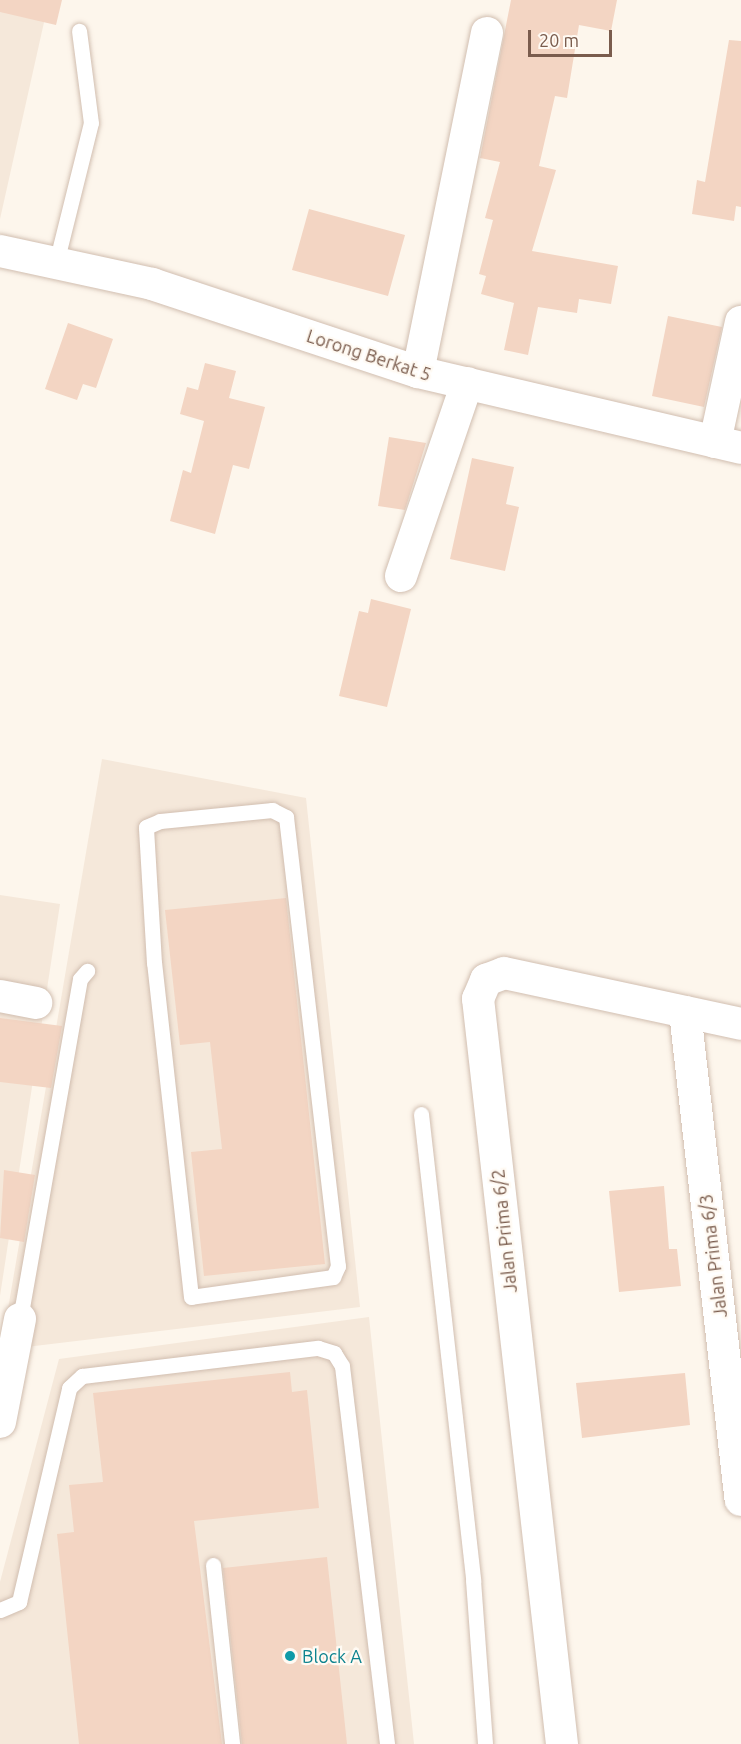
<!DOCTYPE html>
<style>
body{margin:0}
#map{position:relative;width:741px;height:1744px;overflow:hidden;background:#fdf6ec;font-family:Ubuntu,sans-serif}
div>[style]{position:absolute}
.residential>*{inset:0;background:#f5e8da}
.building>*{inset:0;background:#f3d5c3}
.roads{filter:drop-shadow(0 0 2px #d1beb0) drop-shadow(0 0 2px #d1beb0)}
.lane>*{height:15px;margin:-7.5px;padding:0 7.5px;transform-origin:7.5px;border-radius:7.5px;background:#fff}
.street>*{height:32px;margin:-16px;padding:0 16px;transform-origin:16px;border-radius:16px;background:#fff}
.dots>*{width:16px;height:16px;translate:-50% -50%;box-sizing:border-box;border:3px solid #fffaf3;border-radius:50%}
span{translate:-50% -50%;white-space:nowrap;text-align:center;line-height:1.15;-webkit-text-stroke:4.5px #fffaf3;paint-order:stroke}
.street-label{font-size:18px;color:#7a5c4d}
.culture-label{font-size:18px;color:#0d838f}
.left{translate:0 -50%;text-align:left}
.scale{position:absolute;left:528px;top:30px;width:84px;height:27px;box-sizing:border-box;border:3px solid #7a5c4d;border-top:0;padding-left:8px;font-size:18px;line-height:21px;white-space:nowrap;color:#7a5c4d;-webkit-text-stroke:4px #fffaf3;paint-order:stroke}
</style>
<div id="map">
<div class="residential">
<i style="clip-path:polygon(0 0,49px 0,0 219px)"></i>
<i style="clip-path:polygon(102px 759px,306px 798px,360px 1307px,1px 1350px)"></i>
<i style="clip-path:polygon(0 895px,60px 904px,0 1296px)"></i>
<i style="clip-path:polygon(369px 1317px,414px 1744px,0 1744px,0 1582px,59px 1359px)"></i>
</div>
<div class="building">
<i style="clip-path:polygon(0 0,62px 0,56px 25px,0 12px)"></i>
<i style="clip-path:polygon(511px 0,617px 0,611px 31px,579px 25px,567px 98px,555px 96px,539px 166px,556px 170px,532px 251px,618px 266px,611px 304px,579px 299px,577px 313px,538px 307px,528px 355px,504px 350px,514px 303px,481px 294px,486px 276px,479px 274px,493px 220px,485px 218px,500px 162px,480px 158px)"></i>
<i style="clip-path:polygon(729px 40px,741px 41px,741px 207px,736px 206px,734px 221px,692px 214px,697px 180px,705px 182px)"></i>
<i style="clip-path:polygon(309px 209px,405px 235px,388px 296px,292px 270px)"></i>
<i style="clip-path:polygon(668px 316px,722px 327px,704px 407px,652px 396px)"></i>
<i style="clip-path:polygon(68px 323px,113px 339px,96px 388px,83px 384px,77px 400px,45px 389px)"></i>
<i style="clip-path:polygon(205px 363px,236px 371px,229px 398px,265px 407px,249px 469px,233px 465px,215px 534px,170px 521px,183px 470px,191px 473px,204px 421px,180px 414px,187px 387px,198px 390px)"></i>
<i style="clip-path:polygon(389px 437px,426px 443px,405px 510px,378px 506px)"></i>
<i style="clip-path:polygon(472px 458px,514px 467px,506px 504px,519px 507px,505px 571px,450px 559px)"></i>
<i style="clip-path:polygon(371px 599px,411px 609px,387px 707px,339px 696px,359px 611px,368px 613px)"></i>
<i style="clip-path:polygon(286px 898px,325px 1264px,204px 1276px,191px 1152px,222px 1149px,210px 1042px,180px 1045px,165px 910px)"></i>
<i style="clip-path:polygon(0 1018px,62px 1026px,51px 1088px,0 1082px)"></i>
<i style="clip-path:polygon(4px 1170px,35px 1175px,24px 1242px,0 1238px)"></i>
<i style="clip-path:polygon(664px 1186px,669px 1249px,677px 1249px,681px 1286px,619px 1292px,609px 1191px)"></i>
<i style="clip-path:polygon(290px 1372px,292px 1392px,307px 1390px,319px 1508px,194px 1521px,222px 1744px,79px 1744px,57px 1534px,74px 1532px,69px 1485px,103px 1482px,93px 1393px)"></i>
<i style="clip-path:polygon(685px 1373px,690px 1425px,582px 1438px,576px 1383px)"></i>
<i style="clip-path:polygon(327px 1557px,347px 1744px,242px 1744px,223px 1568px)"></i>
</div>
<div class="roads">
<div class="lane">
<i style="left:56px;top:263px;width:144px;rotate:-76deg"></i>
<i style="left:91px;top:123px;width:93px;rotate:-97.4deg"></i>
<i style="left:272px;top:810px;width:16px;rotate:27deg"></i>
<i style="left:286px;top:817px;width:452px;rotate:83.4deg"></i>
<i style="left:338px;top:1266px;width:12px;rotate:114deg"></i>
<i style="left:333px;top:1277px;width:143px;rotate:172deg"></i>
<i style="left:191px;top:1297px;width:336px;rotate:-96.3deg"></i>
<i style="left:154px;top:963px;width:136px;rotate:-93.4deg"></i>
<i style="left:146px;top:827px;width:15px;rotate:-23deg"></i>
<i style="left:160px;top:821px;width:113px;rotate:-5.6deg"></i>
<i style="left:421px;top:1114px;width:469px;rotate:83.6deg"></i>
<i style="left:473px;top:1580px;width:164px;rotate:85.8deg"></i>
<i style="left:20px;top:1319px;width:345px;rotate:-80deg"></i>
<i style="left:80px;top:979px;width:11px;rotate:-49deg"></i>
<i style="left:213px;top:1565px;width:180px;rotate:83.9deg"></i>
<i style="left:0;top:1610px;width:21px;rotate:-23deg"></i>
<i style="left:19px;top:1602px;width:220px;rotate:-76.8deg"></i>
<i style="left:69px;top:1388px;width:18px;rotate:-43deg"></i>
<i style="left:82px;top:1376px;width:238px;rotate:-6.8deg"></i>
<i style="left:318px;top:1348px;width:17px;rotate:17deg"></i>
<i style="left:334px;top:1353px;width:15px;rotate:58deg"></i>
<i style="left:342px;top:1366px;width:381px;rotate:83.2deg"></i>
</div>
<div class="street">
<i style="left:0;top:251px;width:156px;rotate:12.2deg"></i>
<i style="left:152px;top:284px;width:280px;rotate:18.3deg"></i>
<i style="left:418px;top:372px;width:332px;rotate:13.2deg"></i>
<i style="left:418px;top:372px;width:346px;rotate:-78.5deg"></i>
<i style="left:715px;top:442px;width:123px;rotate:-77.8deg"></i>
<i style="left:401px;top:576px;width:204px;rotate:-71.1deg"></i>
<i style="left:0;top:996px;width:37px;rotate:11deg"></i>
<i style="left:685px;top:1012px;width:491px;rotate:83.5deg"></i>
<i style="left:0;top:1422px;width:105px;rotate:-79deg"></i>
<i style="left:562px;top:1744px;width:750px;rotate:-96.43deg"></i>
<i style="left:478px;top:999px;width:21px;rotate:-67deg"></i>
<i style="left:486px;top:980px;width:19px;rotate:-21deg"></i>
<i style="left:504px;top:973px;width:242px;rotate:12.1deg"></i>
</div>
</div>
<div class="dots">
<i style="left:290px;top:1656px;background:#0f9aa8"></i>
</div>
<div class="street-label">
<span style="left:369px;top:355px;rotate:18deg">Lorong Berkat 5</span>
<span style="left:504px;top:1231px;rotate:-96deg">Jalan Prima 6/2</span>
<span style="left:713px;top:1256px;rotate:-97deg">Jalan Prima 6/3</span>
</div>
<div class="culture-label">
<span class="left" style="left:302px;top:1656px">Block A</span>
</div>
<div class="scale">20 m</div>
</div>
